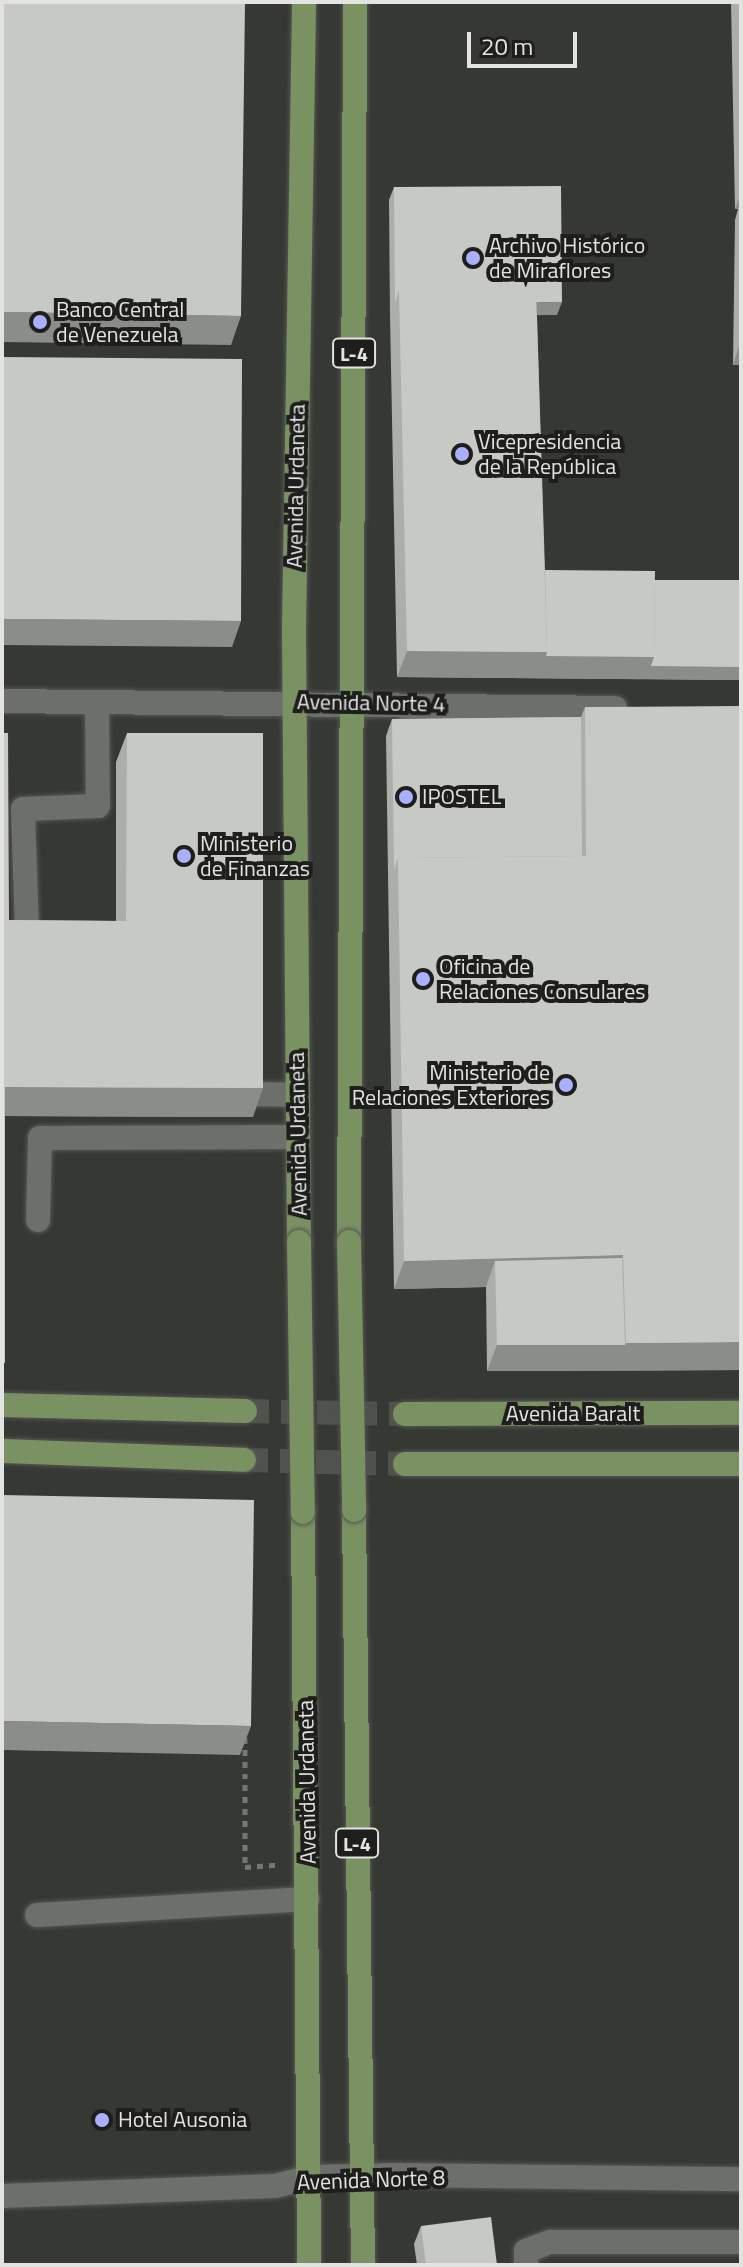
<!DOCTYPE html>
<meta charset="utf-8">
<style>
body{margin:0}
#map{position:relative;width:743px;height:2267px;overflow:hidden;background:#363834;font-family:"Titillium Web",sans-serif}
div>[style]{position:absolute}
.major-tunnel>*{height:24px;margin-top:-12px;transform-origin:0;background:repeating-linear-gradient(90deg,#50524e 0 24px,transparent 0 36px)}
.path>*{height:5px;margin-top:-2.5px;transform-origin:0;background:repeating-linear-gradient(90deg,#757773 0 6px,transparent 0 12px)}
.roads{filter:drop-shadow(0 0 2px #545652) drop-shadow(0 0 2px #545652)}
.minor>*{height:24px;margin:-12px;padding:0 12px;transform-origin:12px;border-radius:12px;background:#6c6f6a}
.major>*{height:24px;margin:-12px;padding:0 12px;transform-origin:12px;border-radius:12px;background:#7a9162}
.bridges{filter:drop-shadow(0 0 2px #545652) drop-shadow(0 0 2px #545652)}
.major-bridge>*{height:24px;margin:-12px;padding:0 12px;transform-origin:12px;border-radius:12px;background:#7a9162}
.wall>*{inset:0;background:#abaea9}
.shaded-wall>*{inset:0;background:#8b8d89}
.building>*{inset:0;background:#c7cac4}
.dots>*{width:22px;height:22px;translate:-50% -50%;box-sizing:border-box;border:4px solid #1e1f1d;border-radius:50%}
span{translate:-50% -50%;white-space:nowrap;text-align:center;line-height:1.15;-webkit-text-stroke:8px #1e1f1d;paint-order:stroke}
.shield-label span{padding:2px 6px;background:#1e1f1d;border:2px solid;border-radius:6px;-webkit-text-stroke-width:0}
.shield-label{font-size:20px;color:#e3e4e1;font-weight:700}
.poi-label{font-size:22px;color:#e3e4e1}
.left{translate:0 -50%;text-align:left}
.right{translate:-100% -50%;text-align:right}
.street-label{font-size:22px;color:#e3e4e1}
.frame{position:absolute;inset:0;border:4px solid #e3e4e1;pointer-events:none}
.scale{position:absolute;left:467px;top:32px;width:110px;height:36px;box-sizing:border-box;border:4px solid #e3e4e1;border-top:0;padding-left:10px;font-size:24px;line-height:28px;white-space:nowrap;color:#e3e4e1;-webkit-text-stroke:6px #1e1f1d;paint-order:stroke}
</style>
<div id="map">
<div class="major-tunnel">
<i style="left:245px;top:1411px;width:160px;rotate:1.1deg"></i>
<i style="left:244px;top:1460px;width:161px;rotate:1.4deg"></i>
</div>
<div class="path">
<i style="left:245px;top:1737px;width:130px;rotate:90deg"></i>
<i style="left:245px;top:1867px;width:32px;rotate:-4deg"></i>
</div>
<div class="roads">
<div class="minor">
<i style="left:2px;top:701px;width:613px;rotate:0.65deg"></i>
<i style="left:27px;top:931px;width:122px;rotate:-91.9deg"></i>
<i style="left:23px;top:809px;width:75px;rotate:-2.3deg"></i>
<i style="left:98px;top:806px;width:102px;rotate:-90.6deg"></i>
<i style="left:256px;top:1094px;width:41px;rotate:1.4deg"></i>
<i style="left:38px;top:1220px;width:82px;rotate:-88.6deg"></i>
<i style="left:40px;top:1138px;width:258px;rotate:-0.2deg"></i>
<i style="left:37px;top:1915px;width:271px;rotate:-3.4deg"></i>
<i style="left:2px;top:2196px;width:273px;rotate:-2.1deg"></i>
<i style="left:275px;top:2186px;width:38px;rotate:-14deg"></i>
<i style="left:312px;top:2177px;width:84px;rotate:-1.4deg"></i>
<i style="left:396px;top:2175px;width:345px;rotate:0.7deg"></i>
<i style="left:526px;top:2265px;width:14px;rotate:-90deg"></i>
<i style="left:526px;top:2251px;width:26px;rotate:-21deg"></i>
<i style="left:550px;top:2242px;width:191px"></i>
</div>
<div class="major">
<i style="left:299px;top:1242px;width:614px;rotate:-90.47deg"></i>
<i style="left:294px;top:628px;width:626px;rotate:-89.08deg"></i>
<i style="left:349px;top:1242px;width:1240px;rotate:-89.72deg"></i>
<i style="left:2px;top:1405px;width:243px;rotate:1.4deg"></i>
<i style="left:405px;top:1414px;width:336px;rotate:-0.2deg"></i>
<i style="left:2px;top:1451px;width:242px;rotate:2.1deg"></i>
<i style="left:405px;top:1464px;width:336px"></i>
<i style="left:354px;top:1510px;width:755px;rotate:89.32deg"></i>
<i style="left:303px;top:1512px;width:753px;rotate:89.54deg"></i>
</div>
</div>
<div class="bridges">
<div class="major-bridge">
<i style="left:299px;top:1242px;width:270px;rotate:89.2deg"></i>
<i style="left:349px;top:1242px;width:268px;rotate:88.9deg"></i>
</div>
</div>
<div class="wall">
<i style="clip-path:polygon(731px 2px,741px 2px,741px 365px,733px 365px,735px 220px,738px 209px,735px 209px)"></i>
<i style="clip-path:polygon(394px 187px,557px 315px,537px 315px,545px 570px,655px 580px,741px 580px,741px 680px,397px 677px,390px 316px,389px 200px)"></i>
<i style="clip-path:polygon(585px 707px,741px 1370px,487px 1371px,486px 1287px,394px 1289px,386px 736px,392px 719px,581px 717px)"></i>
<i style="clip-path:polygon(2px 733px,9px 920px,116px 921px,116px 762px,127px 733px,253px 1117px,5px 1116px)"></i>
<i style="clip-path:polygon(421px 2226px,497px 2265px,417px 2265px,414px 2244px)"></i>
</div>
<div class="shaded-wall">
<i style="clip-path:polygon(741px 193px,741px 202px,738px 209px,735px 209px)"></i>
<i style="clip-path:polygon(562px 302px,557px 315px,400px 316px,400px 303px)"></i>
<i style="clip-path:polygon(2px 312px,241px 316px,231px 345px,2px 342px)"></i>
<i style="clip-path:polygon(740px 343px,741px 365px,733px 365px)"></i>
<i style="clip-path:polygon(2px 619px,241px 621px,232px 647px,2px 645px)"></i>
<i style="clip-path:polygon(407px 651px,547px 652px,654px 657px,741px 667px,741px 680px,397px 677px)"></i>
<i style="clip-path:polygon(5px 1087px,263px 1088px,253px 1117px,2px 1116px)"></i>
<i style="clip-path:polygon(623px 1255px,613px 1284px,495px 1261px,486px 1287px,394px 1289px,404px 1261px)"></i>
<i style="clip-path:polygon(741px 1342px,741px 1370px,487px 1371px,497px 1345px,625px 1345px,626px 1343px)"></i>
<i style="clip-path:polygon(2px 1721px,251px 1726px,240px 1755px,2px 1750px)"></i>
</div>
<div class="building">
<i style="clip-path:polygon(2px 2px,245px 2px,241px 316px,2px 312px)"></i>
<i style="clip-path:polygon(740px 2px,741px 2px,741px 82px)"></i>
<i style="clip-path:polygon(561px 186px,562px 302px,536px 302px,536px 290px,399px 290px,395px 303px,394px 187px)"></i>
<i style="clip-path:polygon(399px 290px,536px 290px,547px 652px,407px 651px)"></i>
<i style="clip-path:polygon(2px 357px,242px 359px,241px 621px,2px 619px)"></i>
<i style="clip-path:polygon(545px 570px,655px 571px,654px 657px,546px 656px,547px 652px)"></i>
<i style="clip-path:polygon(655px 580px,741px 580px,741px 667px,651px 666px,654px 657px)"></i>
<i style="clip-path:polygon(741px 706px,741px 1342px,626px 1343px,623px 1255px,404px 1261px,398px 858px,586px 856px,585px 707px)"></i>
<i style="clip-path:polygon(581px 717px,582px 856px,398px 858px,394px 869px,392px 719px)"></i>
<i style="clip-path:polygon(2px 733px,8px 733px,9px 920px,126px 921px,127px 733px,263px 733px,263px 1088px,5px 1087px,5px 1363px,2px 1363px)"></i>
<i style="clip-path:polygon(622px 1258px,625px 1345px,497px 1345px,495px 1261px)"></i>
<i style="clip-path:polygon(2px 1495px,254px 1500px,251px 1726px,2px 1721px)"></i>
<i style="clip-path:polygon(491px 2217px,497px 2265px,426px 2265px,421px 2226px)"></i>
</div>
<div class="dots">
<i style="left:473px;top:258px;background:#aab0fb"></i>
<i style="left:40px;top:322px;background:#aab0fb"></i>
<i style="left:462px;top:454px;background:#aab0fb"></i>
<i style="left:406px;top:797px;background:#aab0fb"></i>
<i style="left:184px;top:856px;background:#aab0fb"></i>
<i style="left:423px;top:979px;background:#aab0fb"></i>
<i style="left:566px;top:1085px;background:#aab0fb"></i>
<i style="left:102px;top:2120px;background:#aab0fb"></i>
</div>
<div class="shield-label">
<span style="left:354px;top:353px">L-4</span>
<span style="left:357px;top:1843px">L-4</span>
</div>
<div class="poi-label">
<span class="left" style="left:489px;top:258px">Archivo Histórico<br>de Miraflores</span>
<span class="left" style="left:56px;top:322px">Banco Central<br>de Venezuela</span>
<span class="left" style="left:478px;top:454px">Vicepresidencia<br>de la República</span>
<span class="left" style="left:422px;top:797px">IPOSTEL</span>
<span class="left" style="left:200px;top:856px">Ministerio<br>de Finanzas</span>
<span class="left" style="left:439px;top:979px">Oficina de<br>Relaciones Consulares</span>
<span class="right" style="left:550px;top:1085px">Ministerio de<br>Relaciones Exteriores</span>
<span class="left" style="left:118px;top:2120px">Hotel Ausonia</span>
</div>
<div class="street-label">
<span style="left:296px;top:486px;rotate:-89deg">Avenida Urdaneta</span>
<span style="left:371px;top:703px;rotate:1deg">Avenida Norte 4</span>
<span style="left:298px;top:1134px;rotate:-91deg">Avenida Urdaneta</span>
<span style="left:573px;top:1414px">Avenida Baralt</span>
<span style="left:307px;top:1782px;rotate:-91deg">Avenida Urdaneta</span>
<span style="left:371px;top:2180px;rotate:-2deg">Avenida Norte 8</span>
</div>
<div class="frame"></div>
<div class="scale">20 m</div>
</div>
